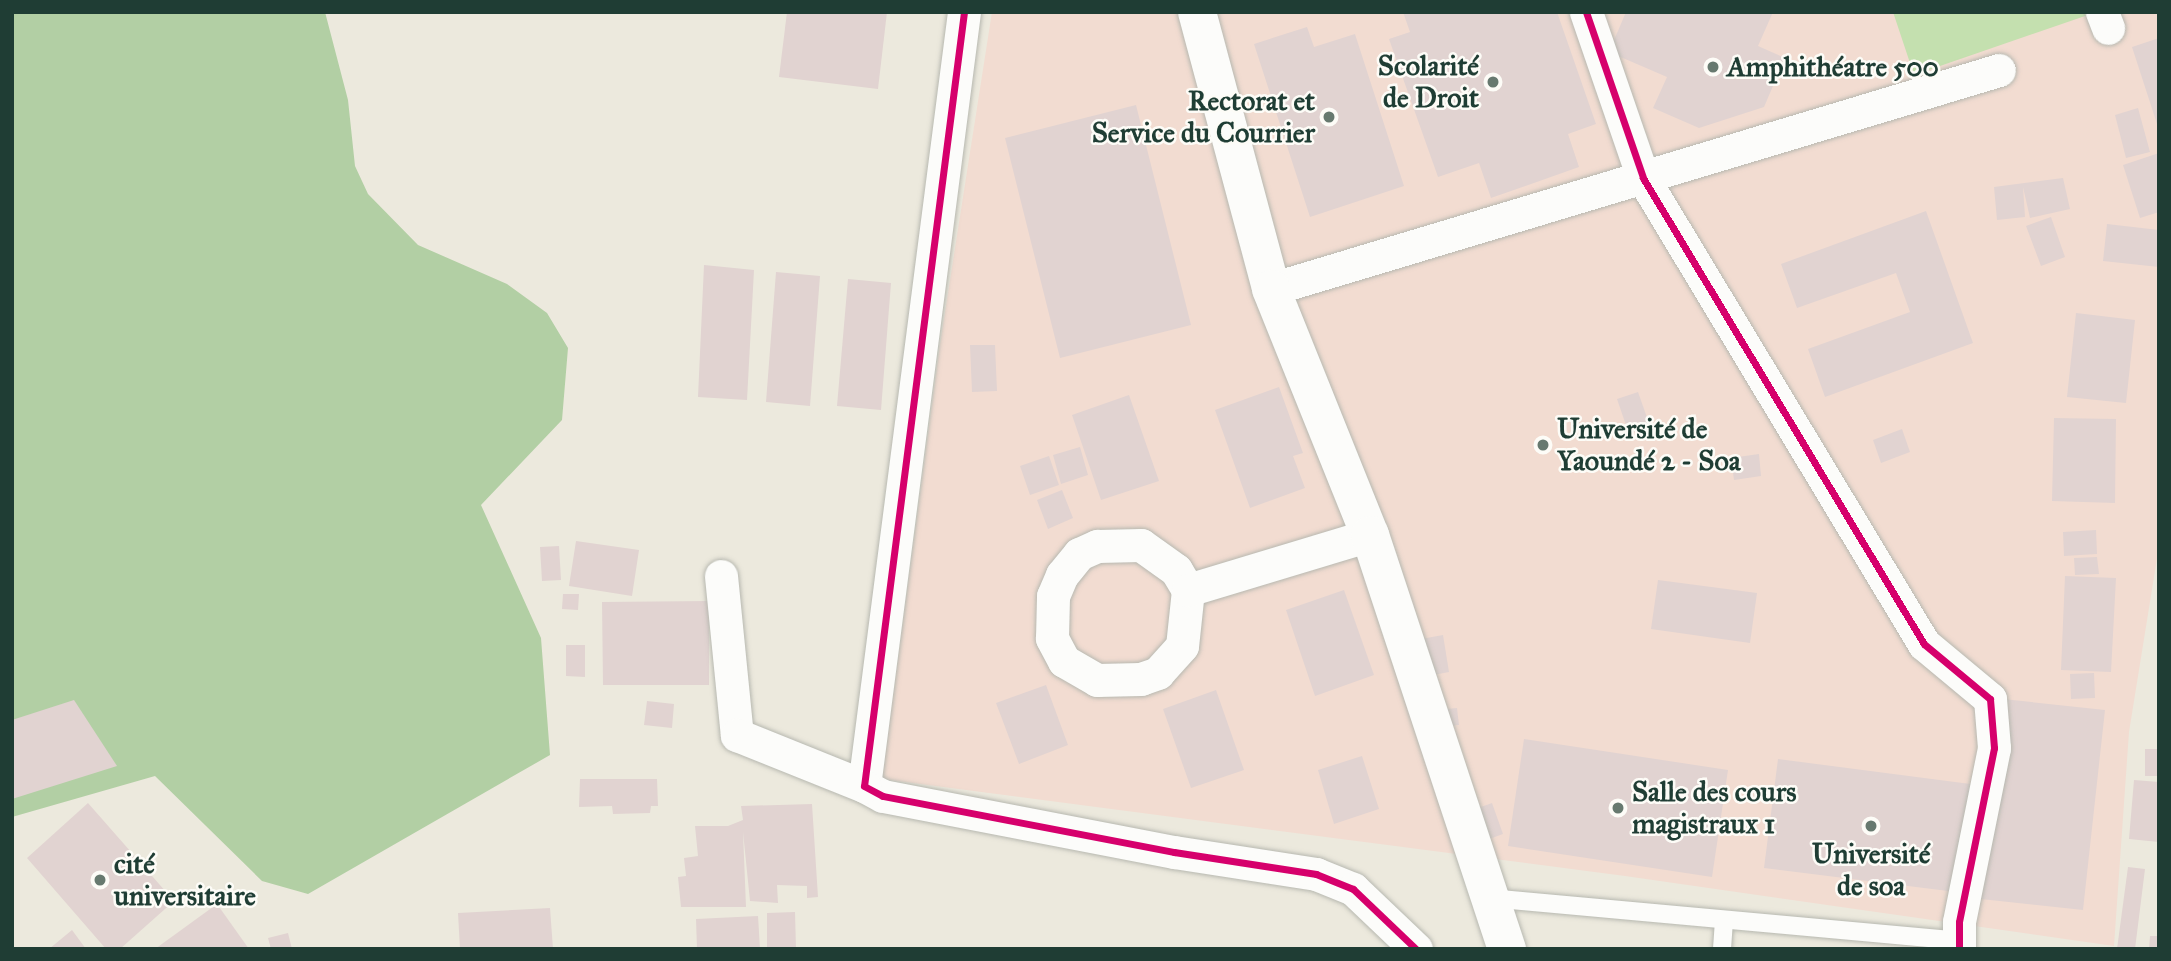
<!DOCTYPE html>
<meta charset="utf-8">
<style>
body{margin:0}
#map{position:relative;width:2171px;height:961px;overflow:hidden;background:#ece9dd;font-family:"IM FELL Great Primer",serif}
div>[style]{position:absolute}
.built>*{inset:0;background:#f2dcd1}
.green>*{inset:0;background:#c4e0af}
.forest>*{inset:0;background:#b2cfa4}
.building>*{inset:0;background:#e1d3d1}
.roads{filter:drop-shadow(0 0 2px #b7b8b0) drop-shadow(0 0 2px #b7b8b0)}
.service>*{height:18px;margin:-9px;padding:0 9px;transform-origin:9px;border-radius:9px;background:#fcfcfa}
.minor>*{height:33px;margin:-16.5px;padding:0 16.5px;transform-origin:16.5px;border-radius:16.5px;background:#fcfcfa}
.tertiary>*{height:38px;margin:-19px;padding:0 19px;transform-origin:19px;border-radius:19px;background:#fcfcfa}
.cycleway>*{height:7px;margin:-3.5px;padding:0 3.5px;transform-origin:3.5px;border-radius:3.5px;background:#d6006c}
.dots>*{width:19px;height:19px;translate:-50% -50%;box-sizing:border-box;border:4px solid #fdfcf7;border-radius:50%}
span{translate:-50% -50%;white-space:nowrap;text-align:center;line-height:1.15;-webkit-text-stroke:5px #fdfcf7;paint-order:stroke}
.poi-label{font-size:28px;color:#1f3d34;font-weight:700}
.right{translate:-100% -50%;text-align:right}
.left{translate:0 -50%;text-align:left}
.frame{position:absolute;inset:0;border:14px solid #1f3d34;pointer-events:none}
</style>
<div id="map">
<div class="built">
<i style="clip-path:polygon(992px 12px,2159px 12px,2159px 546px,2129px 732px,2114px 946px,1625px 876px,882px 779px,940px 344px)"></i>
</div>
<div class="green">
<i style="clip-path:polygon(1893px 12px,2087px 12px,2088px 15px,1914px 75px)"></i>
</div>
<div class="forest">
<i style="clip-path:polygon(12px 12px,325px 12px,348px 100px,355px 166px,368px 194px,418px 245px,507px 284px,547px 313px,568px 348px,562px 420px,481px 505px,541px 638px,550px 755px,308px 894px,262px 881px,155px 776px,12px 817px)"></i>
</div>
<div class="building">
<i style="clip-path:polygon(787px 12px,887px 12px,878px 89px,779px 77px)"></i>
<i style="clip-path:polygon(1403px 12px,1557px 12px,1596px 124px,1568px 134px,1579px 167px,1491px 198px,1479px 163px,1438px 177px,1389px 39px,1410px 32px)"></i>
<i style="clip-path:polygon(1626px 12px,1773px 12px,1758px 46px,1785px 58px,1764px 107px,1699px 128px,1653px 108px,1667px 77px,1609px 52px)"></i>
<i style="clip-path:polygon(1307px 27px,1314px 47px,1355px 34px,1404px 186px,1310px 217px,1254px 44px)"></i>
<i style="clip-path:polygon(2159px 38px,2159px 127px,2158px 127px,2132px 47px)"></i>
<i style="clip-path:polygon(1136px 105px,1191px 325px,1060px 358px,1005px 138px)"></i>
<i style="clip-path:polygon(2138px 108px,2150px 152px,2126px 158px,2115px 115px)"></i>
<i style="clip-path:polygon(2159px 153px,2159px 212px,2140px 218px,2123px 165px)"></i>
<i style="clip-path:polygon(2063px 178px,2070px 209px,2030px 218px,2023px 187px,2025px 217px,1997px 220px,1994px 187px)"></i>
<i style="clip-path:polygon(1926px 211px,1973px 343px,1825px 397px,1808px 349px,1910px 312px,1896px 273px,1797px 308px,1781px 264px)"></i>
<i style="clip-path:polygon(2051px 217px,2065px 257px,2041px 266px,2026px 226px)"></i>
<i style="clip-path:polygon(2107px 224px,2159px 230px,2159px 267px,2103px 261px)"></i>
<i style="clip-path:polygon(704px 265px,754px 270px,747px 400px,698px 397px)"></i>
<i style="clip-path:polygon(776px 272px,820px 276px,810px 406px,766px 402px)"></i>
<i style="clip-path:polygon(848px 279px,891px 283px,881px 410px,837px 406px)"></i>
<i style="clip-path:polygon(2076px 313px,2135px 320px,2126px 403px,2067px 397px)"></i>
<i style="clip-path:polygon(970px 345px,995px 345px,997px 391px,972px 392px)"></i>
<i style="clip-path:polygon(1279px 387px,1303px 453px,1293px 456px,1305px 488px,1250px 508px,1215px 410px)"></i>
<i style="clip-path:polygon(1638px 392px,1650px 426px,1629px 434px,1617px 399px)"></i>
<i style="clip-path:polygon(1129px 395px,1159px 481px,1101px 500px,1072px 415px)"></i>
<i style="clip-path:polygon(2054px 418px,2116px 419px,2115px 503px,2052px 501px)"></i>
<i style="clip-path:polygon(1902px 429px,1910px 452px,1881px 463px,1873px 440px)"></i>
<i style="clip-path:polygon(1080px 447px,1088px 475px,1061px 484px,1053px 455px)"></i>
<i style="clip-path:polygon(1759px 454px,1761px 476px,1734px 480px,1731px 458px)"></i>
<i style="clip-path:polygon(1049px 456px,1059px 485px,1030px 495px,1020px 466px)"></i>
<i style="clip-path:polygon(1062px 490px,1073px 518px,1048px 529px,1037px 500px)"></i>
<i style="clip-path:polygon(2096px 530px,2097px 554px,2064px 556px,2063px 532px)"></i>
<i style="clip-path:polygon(576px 541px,639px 550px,632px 596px,569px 586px)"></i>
<i style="clip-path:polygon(559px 546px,561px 580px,542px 581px,540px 547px)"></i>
<i style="clip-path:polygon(2097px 557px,2099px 574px,2075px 575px,2074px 558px)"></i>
<i style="clip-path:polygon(2065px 576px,2116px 578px,2111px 672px,2061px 670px)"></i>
<i style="clip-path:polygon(1658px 580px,1757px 593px,1750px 643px,1651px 629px)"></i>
<i style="clip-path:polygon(1344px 590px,1374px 675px,1315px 696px,1286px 610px)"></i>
<i style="clip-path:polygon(563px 594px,579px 594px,578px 610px,562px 609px)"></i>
<i style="clip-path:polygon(709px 601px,709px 685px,603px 685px,602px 602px)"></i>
<i style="clip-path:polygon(1443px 635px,1449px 672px,1428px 676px,1421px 639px)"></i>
<i style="clip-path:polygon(566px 645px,585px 645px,585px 677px,566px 676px)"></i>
<i style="clip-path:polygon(2094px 673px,2095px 698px,2071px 699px,2070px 674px)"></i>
<i style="clip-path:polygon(1046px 685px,1068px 745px,1019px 764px,996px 703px)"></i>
<i style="clip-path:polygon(1216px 690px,1244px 770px,1191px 788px,1163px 709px)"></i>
<i style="clip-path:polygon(2003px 699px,2105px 710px,2083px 910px,1981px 899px)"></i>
<i style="clip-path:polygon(74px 700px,117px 766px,12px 799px,12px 720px)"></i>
<i style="clip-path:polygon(647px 701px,674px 704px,672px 728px,644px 725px)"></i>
<i style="clip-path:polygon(1457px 708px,1459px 725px,1436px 727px,1435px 710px)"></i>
<i style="clip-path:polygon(1524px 739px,1728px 770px,1712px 877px,1508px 846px)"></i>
<i style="clip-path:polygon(2145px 749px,2159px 749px,2159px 776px,2145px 776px)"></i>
<i style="clip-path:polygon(1362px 756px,1379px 809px,1334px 824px,1318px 770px)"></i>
<i style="clip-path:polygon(1778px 759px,1978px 785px,1964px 893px,1764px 868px)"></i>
<i style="clip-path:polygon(580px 779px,657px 779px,658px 806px,651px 806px,650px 813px,613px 814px,612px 806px,579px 807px)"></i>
<i style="clip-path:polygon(2134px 780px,2159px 782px,2159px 842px,2129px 839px)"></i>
<i style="clip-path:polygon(88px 803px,174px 901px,120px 949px,106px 949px,27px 858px)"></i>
<i style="clip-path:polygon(1492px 803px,1503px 834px,1481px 842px,1470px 811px)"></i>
<i style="clip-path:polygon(812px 804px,818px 897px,807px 898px,807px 886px,777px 885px,778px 903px,750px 901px,743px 832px,746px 907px,681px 907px,678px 877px,686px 876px,684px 858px,698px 856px,695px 826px,728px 826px,743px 820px,741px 806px)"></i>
<i style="clip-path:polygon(2128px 867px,2145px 869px,2135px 949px,2117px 949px)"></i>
<i style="clip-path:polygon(217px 904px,249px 949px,155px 949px)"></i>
<i style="clip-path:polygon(550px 908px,553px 949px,460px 949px,458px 913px)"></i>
<i style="clip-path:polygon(795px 912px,796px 949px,767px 949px,767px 913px)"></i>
<i style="clip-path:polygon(758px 916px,760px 949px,697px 949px,696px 919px)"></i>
<i style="clip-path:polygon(72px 930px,86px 949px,49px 949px)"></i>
<i style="clip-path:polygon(288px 933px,292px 949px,271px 949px,268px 938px)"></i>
<i style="clip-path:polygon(2150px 936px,2159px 936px,2159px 949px,2149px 949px)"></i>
</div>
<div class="roads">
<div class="service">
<i style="left:1489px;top:898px;width:472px;rotate:5.2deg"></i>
<i style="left:1722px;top:949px;width:29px;rotate:-86deg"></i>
</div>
<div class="minor">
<i style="left:964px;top:12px;width:780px;rotate:97.36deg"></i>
<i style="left:864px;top:786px;width:21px;rotate:28deg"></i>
<i style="left:883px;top:796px;width:296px;rotate:10.9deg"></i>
<i style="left:1174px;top:852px;width:144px;rotate:8.8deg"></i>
<i style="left:1316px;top:874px;width:40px;rotate:22deg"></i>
<i style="left:1353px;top:889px;width:87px;rotate:43.6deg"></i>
<i style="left:1586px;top:12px;width:176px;rotate:71deg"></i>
<i style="left:1643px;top:178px;width:544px;rotate:58.91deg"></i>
<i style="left:1924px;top:644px;width:86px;rotate:39.8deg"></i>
<i style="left:1990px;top:699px;width:49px;rotate:85.3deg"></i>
<i style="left:1994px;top:748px;width:177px;rotate:101.4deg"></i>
<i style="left:1959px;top:922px;width:27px;rotate:90deg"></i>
<i style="left:2102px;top:12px;width:17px;rotate:69deg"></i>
<i style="left:1271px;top:289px;width:760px;rotate:-16.74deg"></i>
<i style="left:1141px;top:545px;width:43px;rotate:35.5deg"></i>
<i style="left:1176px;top:570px;width:23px;rotate:59deg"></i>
<i style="left:1188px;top:590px;width:56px;rotate:96.1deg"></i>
<i style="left:1182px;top:646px;width:36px;rotate:132deg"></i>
<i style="left:1158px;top:673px;width:18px;rotate:161deg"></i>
<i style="left:1141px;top:679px;width:44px;rotate:178.7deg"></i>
<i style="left:1097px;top:680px;width:38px;rotate:-150deg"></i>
<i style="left:1064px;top:661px;width:26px;rotate:-118deg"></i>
<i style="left:1052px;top:638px;width:42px;rotate:-88.6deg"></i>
<i style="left:1053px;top:596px;width:23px;rotate:-67deg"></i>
<i style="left:1062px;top:575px;width:27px;rotate:-51deg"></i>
<i style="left:1079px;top:554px;width:20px;rotate:-24deg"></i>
<i style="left:1097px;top:546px;width:44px;rotate:-1.3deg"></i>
<i style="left:721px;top:576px;width:160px;rotate:84.3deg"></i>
<i style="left:737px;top:735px;width:137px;rotate:21.9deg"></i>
<i style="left:1188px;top:590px;width:190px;rotate:-16.8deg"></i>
</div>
<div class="tertiary">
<i style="left:1197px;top:12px;width:287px;rotate:75deg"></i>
<i style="left:1271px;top:289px;width:265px;rotate:68.1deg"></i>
<i style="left:1370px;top:535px;width:436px;rotate:71.7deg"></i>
</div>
</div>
<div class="cycleway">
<i style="left:964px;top:12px;width:780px;rotate:97.36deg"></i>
<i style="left:864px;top:786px;width:21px;rotate:28deg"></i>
<i style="left:883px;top:796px;width:296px;rotate:10.9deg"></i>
<i style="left:1174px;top:852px;width:144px;rotate:8.8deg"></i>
<i style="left:1316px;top:874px;width:40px;rotate:22deg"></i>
<i style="left:1353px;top:889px;width:87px;rotate:43.6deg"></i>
<i style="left:1586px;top:12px;width:176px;rotate:71deg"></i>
<i style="left:1643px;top:178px;width:544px;rotate:58.91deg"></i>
<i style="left:1924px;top:644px;width:86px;rotate:39.8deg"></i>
<i style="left:1990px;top:699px;width:49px;rotate:85.3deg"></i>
<i style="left:1994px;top:748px;width:177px;rotate:101.4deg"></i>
<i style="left:1959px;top:922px;width:27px;rotate:90deg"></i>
</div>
<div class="dots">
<i style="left:1713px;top:67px;background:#67796f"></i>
<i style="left:1493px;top:82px;background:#67796f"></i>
<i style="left:1329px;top:117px;background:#67796f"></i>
<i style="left:1543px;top:445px;background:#67796f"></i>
<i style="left:1618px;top:808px;background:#67796f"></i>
<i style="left:1871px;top:826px;background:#67796f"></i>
<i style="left:100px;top:880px;background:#67796f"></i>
</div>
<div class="poi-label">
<span class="right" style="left:1479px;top:82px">Scolarité<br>de Droit</span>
<span class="left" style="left:1727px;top:67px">Amphithéatre 500</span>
<span class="right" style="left:1315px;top:117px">Rectorat et<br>Service du Courrier</span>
<span class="left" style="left:1557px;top:445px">Université de<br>Yaoundé 2 - Soa</span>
<span class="left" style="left:1632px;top:808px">Salle des cours<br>magistraux 1</span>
<span style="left:1871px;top:870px">Université<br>de soa</span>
<span class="left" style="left:114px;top:880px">cité<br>universitaire</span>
</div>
<div class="frame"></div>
</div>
